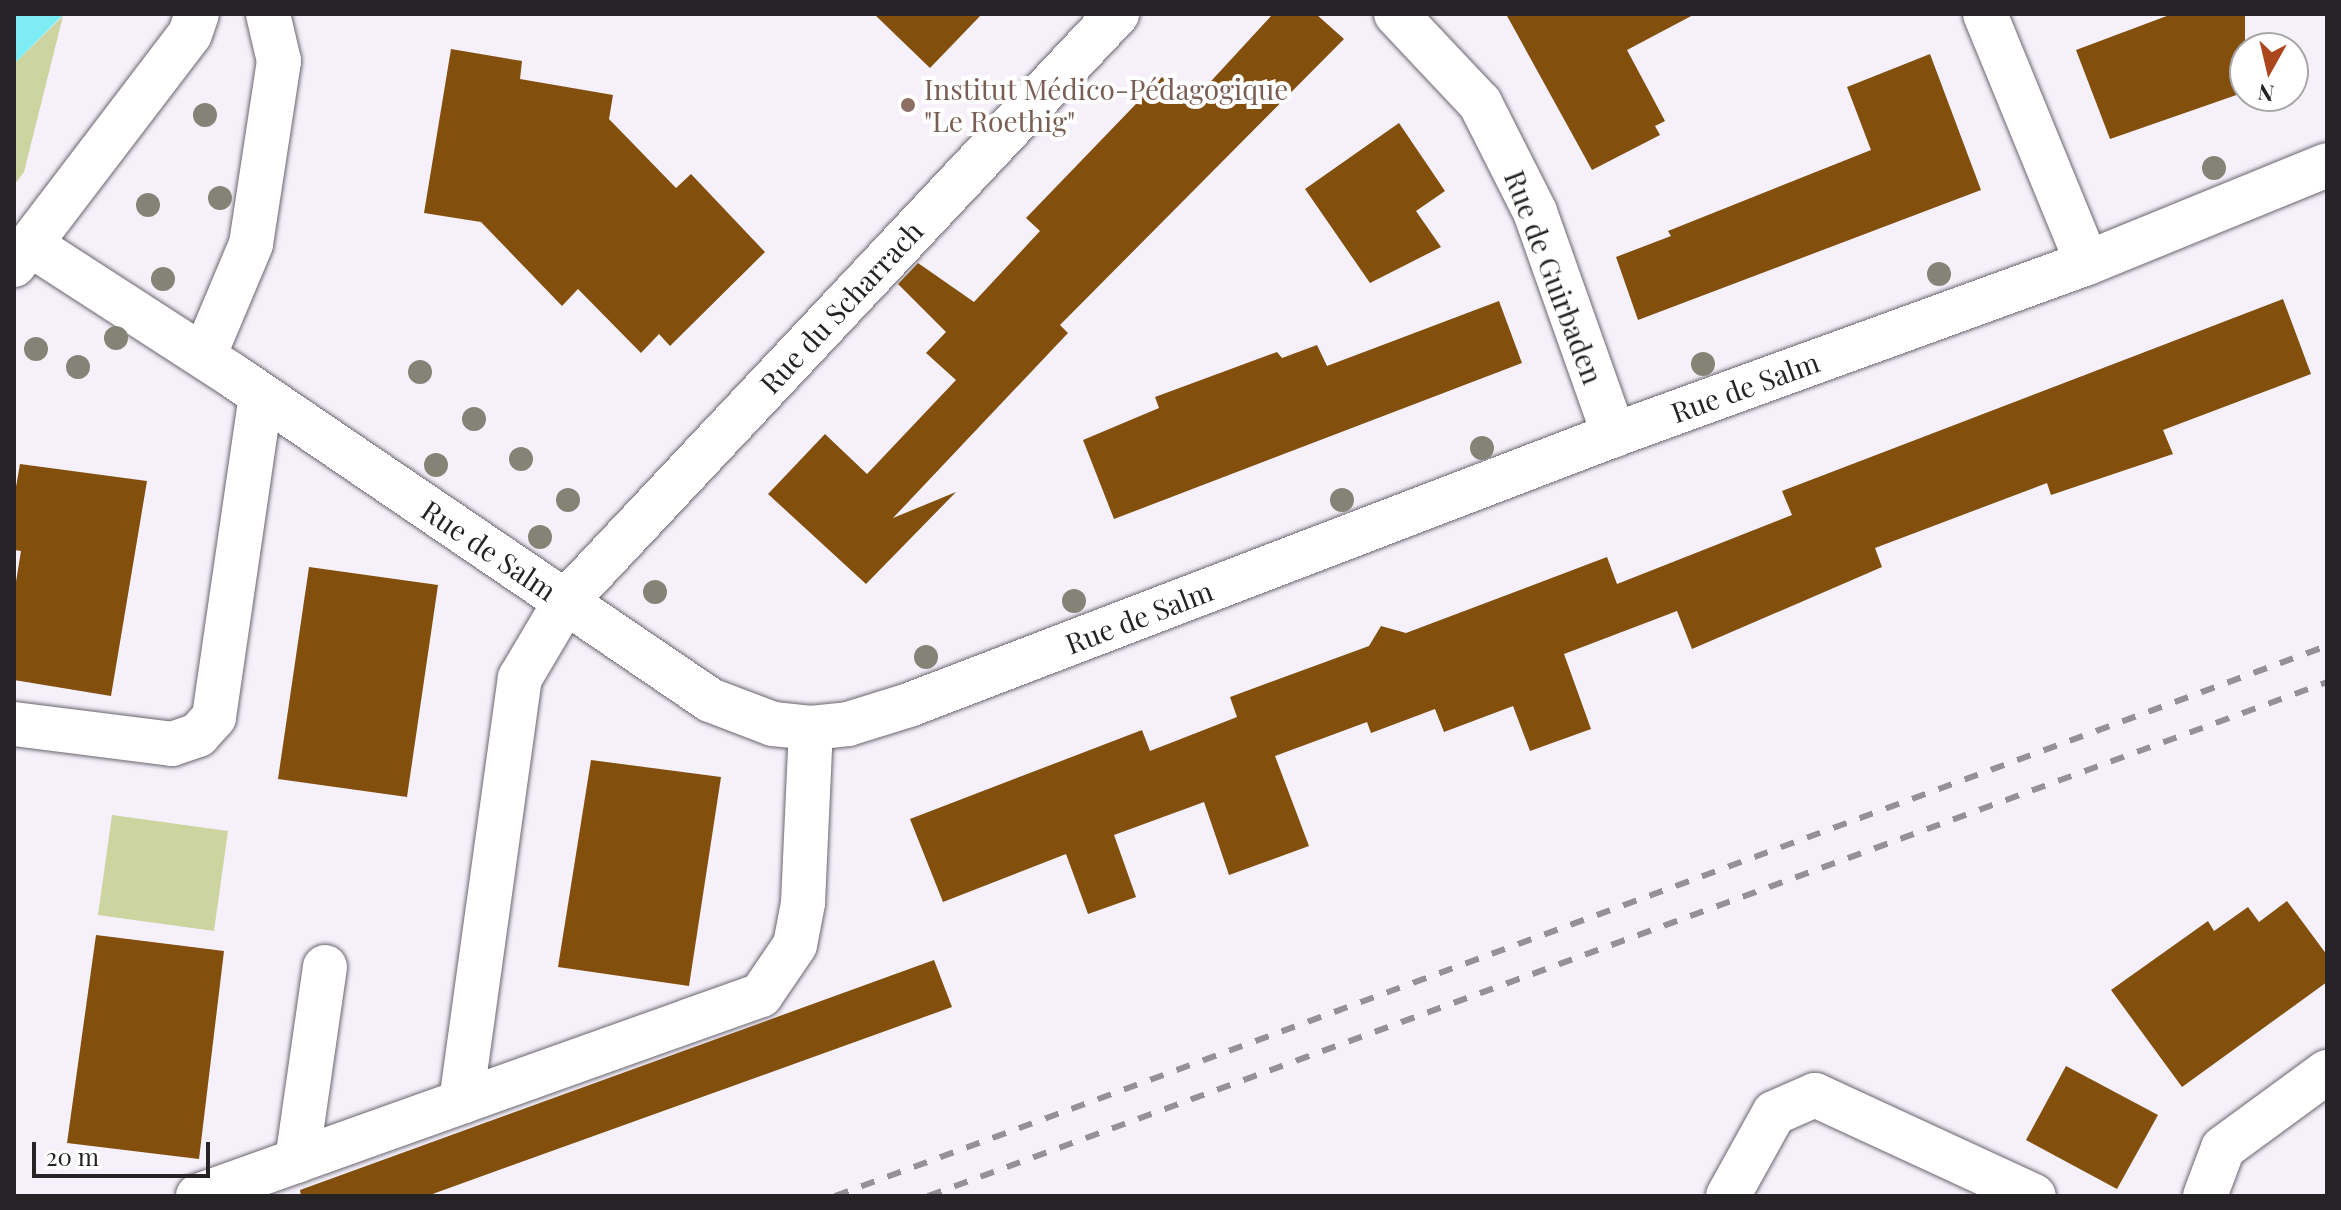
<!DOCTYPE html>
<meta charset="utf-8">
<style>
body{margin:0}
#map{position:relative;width:2341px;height:1210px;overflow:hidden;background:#f5f0fa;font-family:"Playfair Display",serif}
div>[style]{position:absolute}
.green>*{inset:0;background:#ccd4a0}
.water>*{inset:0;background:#7eecf2}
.building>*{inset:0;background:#834f0d}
.roads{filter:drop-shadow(0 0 2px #6a666f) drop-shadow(0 0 2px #6a666f)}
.minor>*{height:44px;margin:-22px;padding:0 22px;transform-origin:22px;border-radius:22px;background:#fff}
.rail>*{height:6px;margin-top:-3px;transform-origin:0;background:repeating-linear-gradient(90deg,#949097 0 14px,transparent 0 28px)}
.trees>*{width:24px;height:24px;margin:-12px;border-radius:50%;background:#848476}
.dots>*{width:22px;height:22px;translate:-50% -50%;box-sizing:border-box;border:4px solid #fff;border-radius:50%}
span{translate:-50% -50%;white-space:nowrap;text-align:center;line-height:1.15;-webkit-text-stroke:8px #fff;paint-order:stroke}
.education-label{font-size:28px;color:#785e54}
.left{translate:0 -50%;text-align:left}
.street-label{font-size:28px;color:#252326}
.frame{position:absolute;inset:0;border:16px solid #252326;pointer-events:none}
.north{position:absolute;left:2229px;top:32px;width:80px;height:80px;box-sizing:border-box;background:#fff;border:2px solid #a8a7a8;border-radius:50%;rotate:188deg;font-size:22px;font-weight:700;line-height:32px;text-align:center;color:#252326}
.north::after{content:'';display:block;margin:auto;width:28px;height:36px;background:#ac461d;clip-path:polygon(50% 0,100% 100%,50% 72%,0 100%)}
.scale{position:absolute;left:32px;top:1142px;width:178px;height:36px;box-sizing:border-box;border:4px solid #252326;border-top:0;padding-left:10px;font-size:24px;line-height:28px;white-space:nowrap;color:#252326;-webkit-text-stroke:6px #fff;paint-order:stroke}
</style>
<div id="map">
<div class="green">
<i style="clip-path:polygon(63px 16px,24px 172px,14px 185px,14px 64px)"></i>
<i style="clip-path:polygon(112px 815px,228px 831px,214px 931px,98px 915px)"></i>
</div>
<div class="water">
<i style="clip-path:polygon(14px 14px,64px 14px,14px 64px)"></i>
</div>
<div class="building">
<i style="clip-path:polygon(874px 14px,982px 14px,930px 68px)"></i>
<i style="clip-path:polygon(1273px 14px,1316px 14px,1344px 39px,1060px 325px,1068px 333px,893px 518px,956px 492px,866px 584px,768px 494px,825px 434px,867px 474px,956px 380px,926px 353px,946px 332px,898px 284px,918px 263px,974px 302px,1040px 231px,1026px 218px,1162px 77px,1190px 104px)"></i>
<i style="clip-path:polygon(1506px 14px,1695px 14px,1627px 50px,1665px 121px,1655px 126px,1660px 135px,1592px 170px)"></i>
<i style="clip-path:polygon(2172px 14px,2245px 14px,2245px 92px,2110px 139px,2076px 50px)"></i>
<i style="clip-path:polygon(451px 49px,522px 61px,520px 79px,613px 95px,609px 119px,676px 188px,691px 174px,765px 252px,670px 346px,659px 334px,641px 353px,578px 289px,562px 306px,481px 222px,424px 213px)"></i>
<i style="clip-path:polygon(1930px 54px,1981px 190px,1638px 320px,1616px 257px,1671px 236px,1668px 231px,1871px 150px,1847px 87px)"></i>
<i style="clip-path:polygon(1399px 123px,1445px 191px,1416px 211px,1441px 247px,1370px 283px,1305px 189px)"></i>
<i style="clip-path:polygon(2283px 299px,2311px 374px,2163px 430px,2173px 454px,2051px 495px,2047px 483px,1875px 548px,1882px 567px,1692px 649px,1677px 611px,1564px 654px,1591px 729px,1530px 751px,1513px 706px,1444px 732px,1435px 709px,1371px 733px,1367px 722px,1275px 756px,1309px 846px,1229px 875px,1204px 802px,1114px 835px,1136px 897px,1088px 914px,1066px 854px,943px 902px,910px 819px,1142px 730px,1150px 751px,1237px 717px,1230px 697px,1369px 646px,1381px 626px,1406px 633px,1607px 557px,1617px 584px,1792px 515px,1782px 491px)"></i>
<i style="clip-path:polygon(1499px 301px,1522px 363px,1114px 519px,1083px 440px,1159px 408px,1155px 397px,1277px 352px,1282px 358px,1317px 345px,1327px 366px)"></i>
<i style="clip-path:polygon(20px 464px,147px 481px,111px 696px,14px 680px,14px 594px,21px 551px,14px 550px,14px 498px)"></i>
<i style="clip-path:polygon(309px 567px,438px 585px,407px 797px,278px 779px)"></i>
<i style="clip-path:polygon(591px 760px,721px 777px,689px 986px,558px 967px)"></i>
<i style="clip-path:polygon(2287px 901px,2327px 955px,2327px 982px,2182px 1087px,2111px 990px,2208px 921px,2214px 931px,2248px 907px,2259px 922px)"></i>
<i style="clip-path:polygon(96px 935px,224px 951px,199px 1159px,67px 1143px)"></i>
<i style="clip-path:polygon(934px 960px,952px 1007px,427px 1196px,301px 1196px,300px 1190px)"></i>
<i style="clip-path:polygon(2066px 1066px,2158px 1115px,2117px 1189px,2026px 1140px)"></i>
</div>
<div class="roads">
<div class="minor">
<i style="left:1396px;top:14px;width:122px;rotate:46.7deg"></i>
<i style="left:1480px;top:103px;width:122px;rotate:63.2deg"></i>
<i style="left:1535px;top:212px;width:237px;rotate:70.5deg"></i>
<i style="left:1985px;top:14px;width:269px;rotate:67.7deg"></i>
<i style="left:31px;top:245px;width:239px;rotate:32.9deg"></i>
<i style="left:232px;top:375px;width:578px;rotate:34.21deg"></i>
<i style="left:710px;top:700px;width:67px;rotate:20.9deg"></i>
<i style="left:773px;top:724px;width:38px;rotate:6deg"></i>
<i style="left:811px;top:728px;width:37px;rotate:-6deg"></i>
<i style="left:848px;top:724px;width:64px;rotate:-17.3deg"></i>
<i style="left:909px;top:705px;width:755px;rotate:-20.96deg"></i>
<i style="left:1614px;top:435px;width:503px;rotate:-19.98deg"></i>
<i style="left:2087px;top:263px;width:259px;rotate:-22.2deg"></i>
<i style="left:14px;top:265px;width:290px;rotate:-52.7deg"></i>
<i style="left:190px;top:34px;width:21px;rotate:-71deg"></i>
<i style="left:204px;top:356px;width:121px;rotate:-67.2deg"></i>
<i style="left:251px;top:244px;width:185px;rotate:-81.3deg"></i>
<i style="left:279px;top:61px;width:48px;rotate:-103.2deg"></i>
<i style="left:14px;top:724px;width:159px;rotate:7.2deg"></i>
<i style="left:172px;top:744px;width:28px;rotate:-19deg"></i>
<i style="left:198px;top:735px;width:24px;rotate:-48deg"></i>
<i style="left:214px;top:717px;width:325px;rotate:-81.7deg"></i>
<i style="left:461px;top:1102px;width:428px;rotate:-82.1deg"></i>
<i style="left:520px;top:678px;width:88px;rotate:-59.4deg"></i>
<i style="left:565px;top:602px;width:807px;rotate:-46.81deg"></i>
<i style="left:297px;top:1161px;width:196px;rotate:-81.8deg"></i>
<i style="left:198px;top:1196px;width:598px;rotate:-19.65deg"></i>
<i style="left:761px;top:995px;width:60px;rotate:-55.8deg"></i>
<i style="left:795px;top:945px;width:43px;rotate:-79.2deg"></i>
<i style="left:803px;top:903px;width:175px;rotate:-87.4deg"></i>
<i style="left:1728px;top:1196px;width:95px;rotate:-61deg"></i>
<i style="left:1774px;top:1113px;width:45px;rotate:-23.7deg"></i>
<i style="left:1815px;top:1095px;width:241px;rotate:24.8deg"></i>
<i style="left:2205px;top:1196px;width:51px;rotate:-69.4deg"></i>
<i style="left:2223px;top:1148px;width:129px;rotate:-36.2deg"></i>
</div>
</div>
<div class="rail">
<i style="left:835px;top:1196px;width:1590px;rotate:-20.24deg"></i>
<i style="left:928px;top:1196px;width:1490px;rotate:-20.17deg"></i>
</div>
<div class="trees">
<i style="left:205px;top:115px"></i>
<i style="left:2214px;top:168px"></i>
<i style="left:220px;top:198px"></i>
<i style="left:148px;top:205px"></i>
<i style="left:1939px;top:274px"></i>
<i style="left:163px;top:279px"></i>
<i style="left:116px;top:338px"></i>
<i style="left:36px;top:349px"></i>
<i style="left:1703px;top:364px"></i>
<i style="left:78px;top:367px"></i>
<i style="left:420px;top:372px"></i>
<i style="left:474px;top:419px"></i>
<i style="left:1482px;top:448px"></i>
<i style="left:521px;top:459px"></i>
<i style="left:436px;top:465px"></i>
<i style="left:568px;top:500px"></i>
<i style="left:1342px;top:500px"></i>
<i style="left:540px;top:537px"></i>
<i style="left:655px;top:592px"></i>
<i style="left:1074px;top:601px"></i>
<i style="left:926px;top:657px"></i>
</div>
<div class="dots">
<i style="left:908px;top:105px;background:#8d6e63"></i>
</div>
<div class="education-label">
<span class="left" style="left:924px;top:105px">Institut Médico-Pédagogique<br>"Le Roethig"</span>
</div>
<div class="street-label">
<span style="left:1554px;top:277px;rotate:69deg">Rue de Guirbaden</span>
<span style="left:841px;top:307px;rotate:-47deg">Rue du Scharrach</span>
<span style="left:1745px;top:387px;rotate:-20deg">Rue de Salm</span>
<span style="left:489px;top:550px;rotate:34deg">Rue de Salm</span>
<span style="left:1139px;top:617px;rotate:-21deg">Rue de Salm</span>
</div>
<div class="frame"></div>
<div class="north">N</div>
<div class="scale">20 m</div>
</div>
